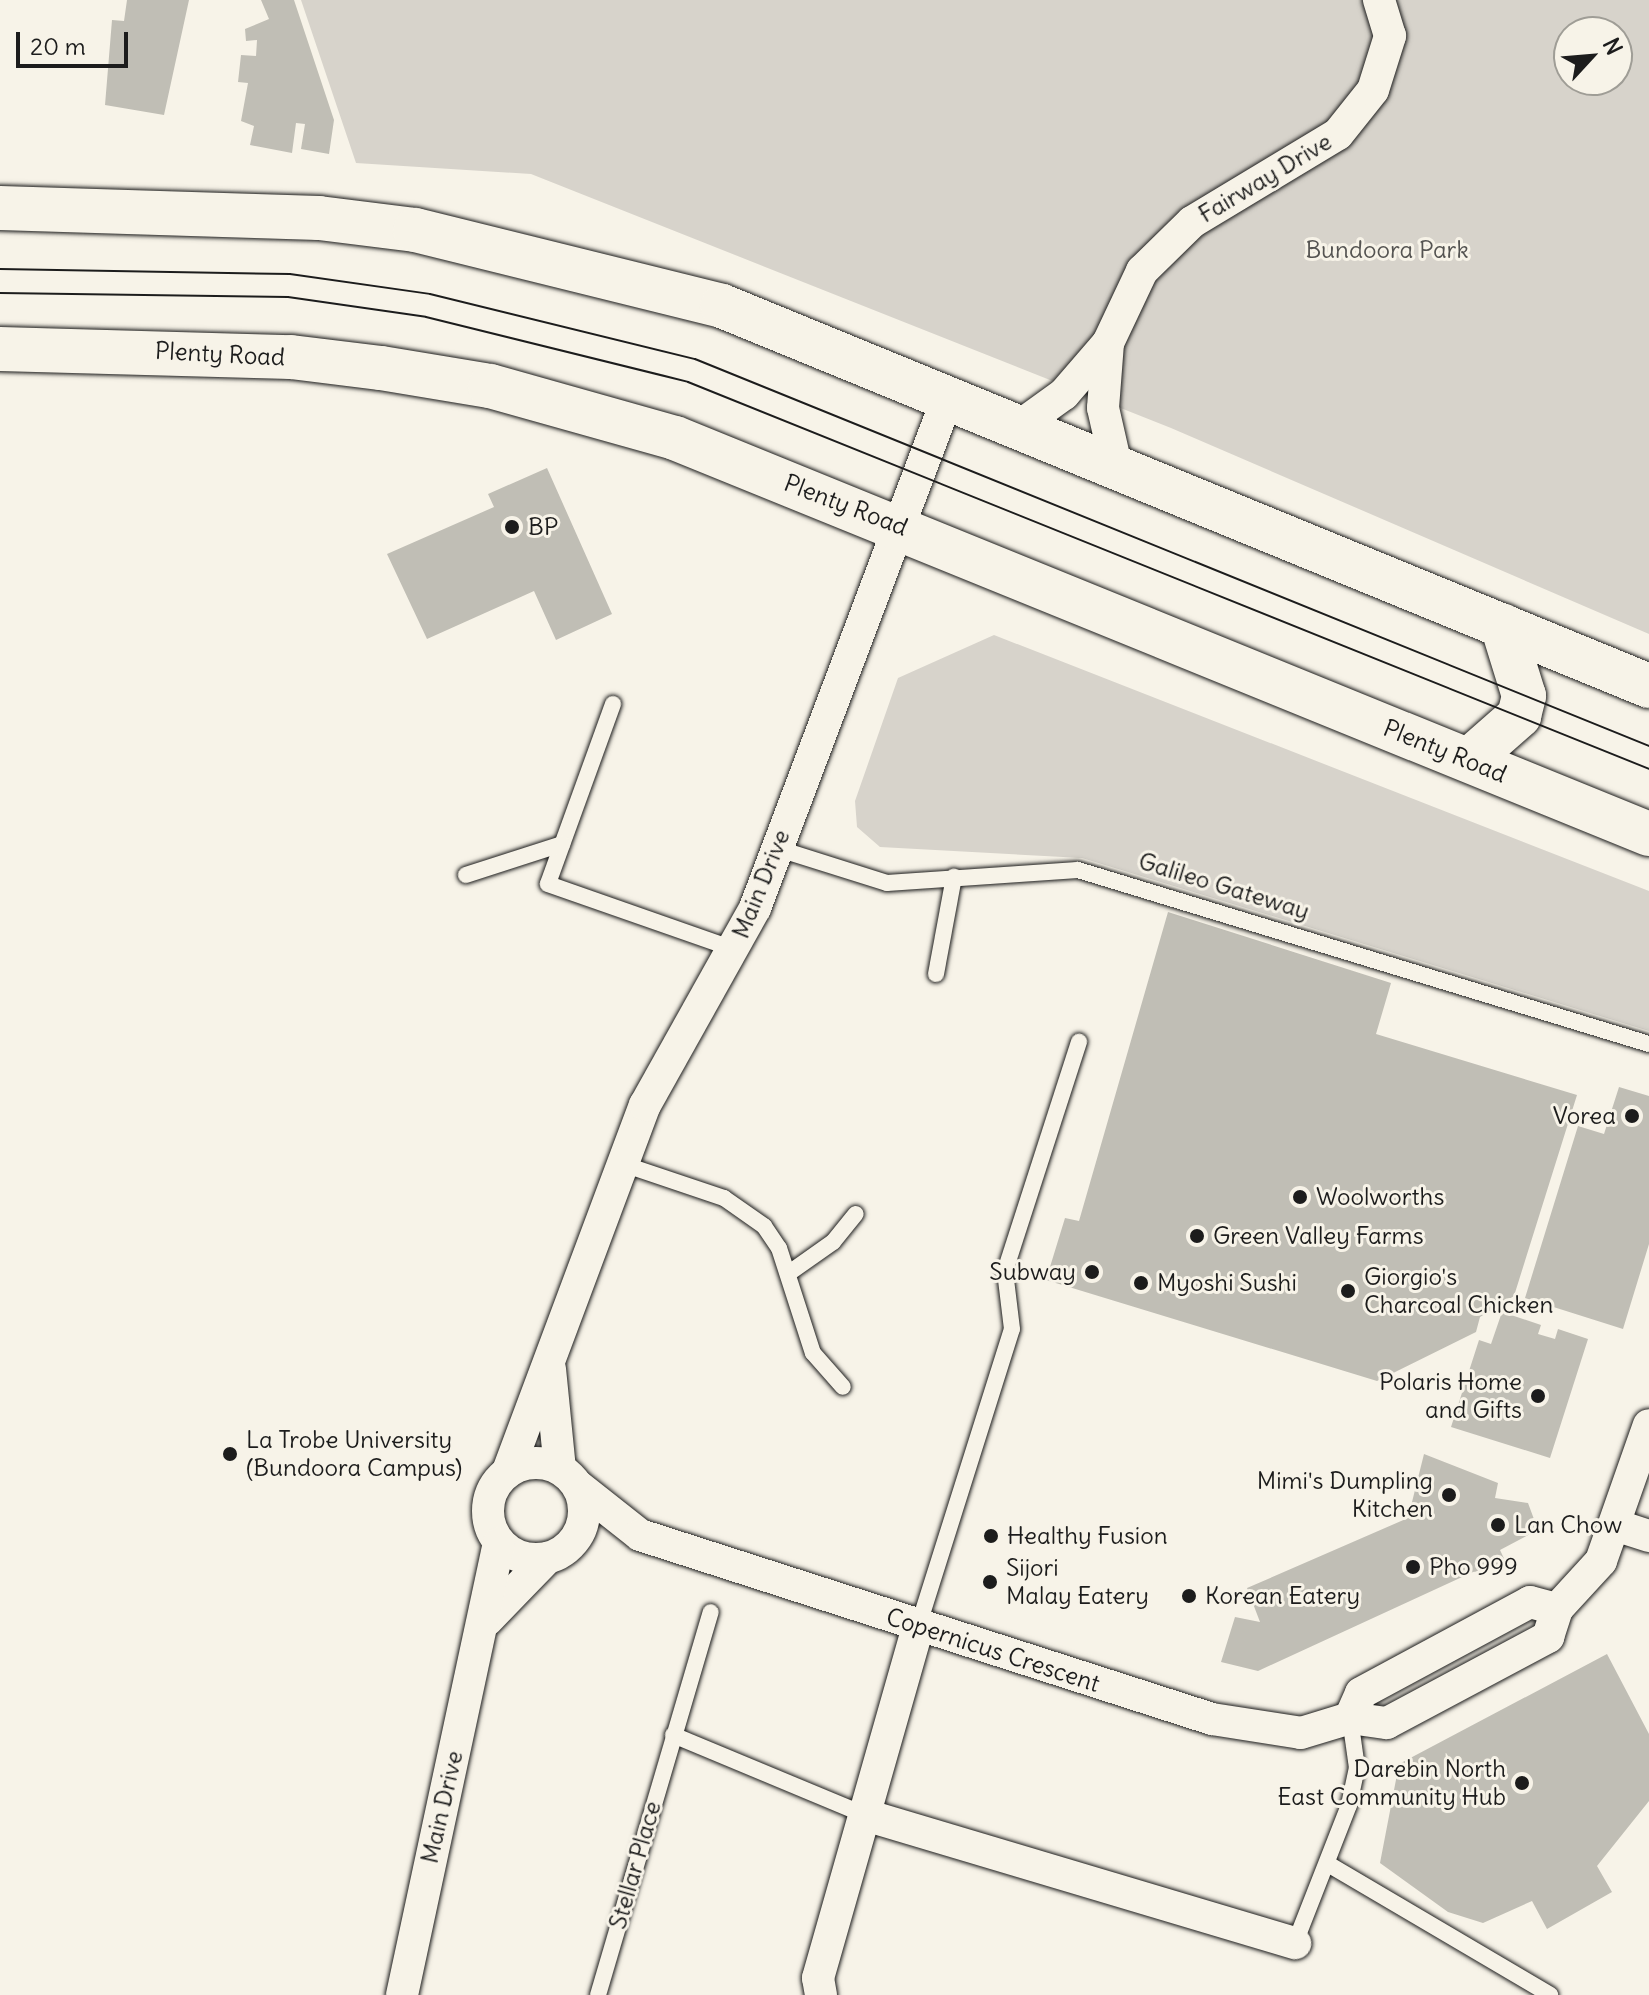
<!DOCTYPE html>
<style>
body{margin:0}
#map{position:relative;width:1649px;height:1995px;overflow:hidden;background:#f7f3e8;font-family:Delius,sans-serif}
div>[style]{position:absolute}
.green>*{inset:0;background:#d7d3cb}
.building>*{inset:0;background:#c0beb5}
.roads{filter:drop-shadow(0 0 2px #1c1c1c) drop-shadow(0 0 2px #1c1c1c)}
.lane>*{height:16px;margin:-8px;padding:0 8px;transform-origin:8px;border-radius:8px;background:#f7f3e8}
.street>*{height:32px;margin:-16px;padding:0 16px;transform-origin:16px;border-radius:16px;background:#f7f3e8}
.street>.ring{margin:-16px;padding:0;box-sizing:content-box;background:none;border:32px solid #f7f3e8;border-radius:50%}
.highway>*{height:44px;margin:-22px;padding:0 22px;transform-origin:22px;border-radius:22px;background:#f7f3e8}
.tram>*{height:2px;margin:-1px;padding:0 1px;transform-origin:1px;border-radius:1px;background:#1c1c1c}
.dots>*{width:22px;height:22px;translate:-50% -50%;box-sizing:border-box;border:4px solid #f7f3e8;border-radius:50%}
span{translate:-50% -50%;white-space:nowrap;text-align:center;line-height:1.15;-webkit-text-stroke:6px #f7f3e8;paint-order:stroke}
.street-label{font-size:24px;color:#1c1c1c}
.park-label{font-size:24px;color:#545351}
.poi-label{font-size:24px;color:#1c1c1c}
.left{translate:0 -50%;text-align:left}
.right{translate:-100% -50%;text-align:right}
.north{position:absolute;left:1553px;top:16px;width:80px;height:80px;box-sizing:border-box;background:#f7f3e8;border:2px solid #9f9d96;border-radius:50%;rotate:64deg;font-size:22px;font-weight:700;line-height:32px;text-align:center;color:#1c1c1c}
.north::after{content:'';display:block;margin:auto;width:28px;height:36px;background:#1c1c1c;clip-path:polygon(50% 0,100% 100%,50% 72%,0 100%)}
.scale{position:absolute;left:16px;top:32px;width:112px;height:36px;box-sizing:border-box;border:4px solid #1c1c1c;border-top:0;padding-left:10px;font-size:24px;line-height:28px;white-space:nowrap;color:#1c1c1c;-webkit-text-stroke:6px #f7f3e8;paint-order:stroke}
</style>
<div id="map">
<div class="green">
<i style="clip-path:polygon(evenodd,301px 0,1649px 0,1649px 634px,1171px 428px,531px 174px,356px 163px,301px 0,1569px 32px,1617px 32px,1617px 80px,1569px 80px,1569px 32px)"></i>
<i style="clip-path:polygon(994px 635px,1649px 891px,1649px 1031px,1082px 858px,880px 847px,857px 827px,855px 801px,898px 678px)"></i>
</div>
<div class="building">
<i style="clip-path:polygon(127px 0,189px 0,164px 115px,105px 105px,112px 20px,124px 21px)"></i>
<i style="clip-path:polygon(261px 0,294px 0,334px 120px,329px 154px,301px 149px,305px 124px,296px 123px,292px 153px,250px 145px,254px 126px,241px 121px,248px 83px,238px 82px,241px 55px,256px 56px,257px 40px,246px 41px,245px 29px,269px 19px)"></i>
<i style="clip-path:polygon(547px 468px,612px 614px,556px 640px,534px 591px,427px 639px,387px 554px,494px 507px,488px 494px)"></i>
<i style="clip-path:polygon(1168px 912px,1391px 983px,1376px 1034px,1577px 1095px,1514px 1296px,1480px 1317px,1476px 1332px,1377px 1381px,1046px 1280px,1065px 1218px,1079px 1221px)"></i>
<i style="clip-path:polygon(1619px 1087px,1649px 1096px,1649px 1244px,1623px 1329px,1525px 1298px,1578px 1126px,1604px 1134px)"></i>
<i style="clip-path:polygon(1502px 1312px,1541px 1325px,1538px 1334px,1555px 1339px,1558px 1329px,1588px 1339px,1550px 1458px,1451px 1427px,1479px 1340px,1491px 1344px)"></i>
<i style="clip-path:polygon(1424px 1454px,1498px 1483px,1495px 1498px,1528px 1503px,1538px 1530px,1500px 1550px,1508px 1567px,1473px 1572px,1258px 1671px,1221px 1662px,1235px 1617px,1260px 1622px,1247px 1588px,1408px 1518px)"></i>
<i style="clip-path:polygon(1607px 1654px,1649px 1734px,1649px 1801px,1597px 1866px,1612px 1892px,1547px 1929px,1532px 1901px,1483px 1923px,1448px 1912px,1380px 1863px,1399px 1764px)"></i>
</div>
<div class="roads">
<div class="lane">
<i style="left:613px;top:704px;width:191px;rotate:109.9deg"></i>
<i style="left:548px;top:884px;width:197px;rotate:19.3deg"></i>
<i style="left:776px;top:848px;width:116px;rotate:17.5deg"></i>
<i style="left:887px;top:883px;width:191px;rotate:-3.9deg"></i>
<i style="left:1078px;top:870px;width:597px;rotate:16.95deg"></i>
<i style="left:466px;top:875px;width:101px;rotate:-17.9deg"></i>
<i style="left:936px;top:974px;width:99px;rotate:-79.5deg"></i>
<i style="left:620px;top:1163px;width:110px;rotate:18.6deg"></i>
<i style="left:724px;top:1198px;width:49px;rotate:35deg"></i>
<i style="left:764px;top:1226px;width:27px;rotate:56deg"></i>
<i style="left:779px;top:1248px;width:110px;rotate:72.1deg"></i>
<i style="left:813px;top:1353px;width:45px;rotate:48.6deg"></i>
<i style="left:789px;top:1273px;width:54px;rotate:-35.2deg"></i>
<i style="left:833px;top:1242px;width:36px;rotate:-51deg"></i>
<i style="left:918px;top:1627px;width:312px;rotate:-72.5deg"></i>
<i style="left:1012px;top:1329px;width:58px;rotate:-96.9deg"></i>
<i style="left:1005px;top:1271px;width:241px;rotate:-72.1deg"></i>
<i style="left:673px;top:1735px;width:208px;rotate:22.6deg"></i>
<i style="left:1328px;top:1864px;width:258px;rotate:30.5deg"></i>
<i style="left:1295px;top:1943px;width:148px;rotate:-68.6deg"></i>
<i style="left:1349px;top:1805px;width:38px;rotate:-78deg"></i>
<i style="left:1357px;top:1768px;width:50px;rotate:-98deg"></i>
<i style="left:598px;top:1995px;width:399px;rotate:-73.6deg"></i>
</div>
<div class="street">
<i style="left:1108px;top:343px;width:65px;rotate:94.4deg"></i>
<i style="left:1103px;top:408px;width:58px;rotate:77.2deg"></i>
<i style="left:1021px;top:425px;width:53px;rotate:-35.8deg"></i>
<i style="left:1064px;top:394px;width:67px;rotate:-49.2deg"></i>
<i style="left:1108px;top:343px;width:80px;rotate:-64.7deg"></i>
<i style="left:1142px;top:271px;width:70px;rotate:-44.4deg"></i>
<i style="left:1192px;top:222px;width:170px;rotate:-31.1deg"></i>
<i style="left:1338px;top:134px;width:56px;rotate:-51.5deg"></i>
<i style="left:1373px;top:90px;width:57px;rotate:-72.5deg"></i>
<i style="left:1390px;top:36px;width:38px;rotate:-107deg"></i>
<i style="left:550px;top:1369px;width:100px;rotate:84.3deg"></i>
<i class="ring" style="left:488px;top:1463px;width:64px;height:64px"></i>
<i style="left:508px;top:1471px;width:391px;rotate:-69.5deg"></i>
<i style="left:645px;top:1105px;width:226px;rotate:-60.8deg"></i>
<i style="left:755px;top:908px;width:549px;rotate:-69.32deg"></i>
<i style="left:578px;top:1486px;width:79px;rotate:38.3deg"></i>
<i style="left:640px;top:1535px;width:601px;rotate:17.83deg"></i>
<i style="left:1212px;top:1719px;width:90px;rotate:8.9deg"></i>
<i style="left:1301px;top:1733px;width:51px;rotate:-17deg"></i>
<i style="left:1350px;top:1718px;width:37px;rotate:8deg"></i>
<i style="left:1387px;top:1723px;width:183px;rotate:-28.1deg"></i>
<i style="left:1548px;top:1637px;width:29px;rotate:-72deg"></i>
<i style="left:1557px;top:1609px;width:65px;rotate:-47.5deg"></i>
<i style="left:1601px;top:1561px;width:144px;rotate:-70.6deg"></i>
<i style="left:1615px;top:1525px;width:36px;rotate:18deg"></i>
<i style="left:487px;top:1620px;width:86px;rotate:-45.9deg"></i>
<i style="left:1350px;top:1718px;width:27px;rotate:-66deg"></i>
<i style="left:1361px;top:1693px;width:192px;rotate:-28.3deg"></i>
<i style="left:1530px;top:1602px;width:28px;rotate:15deg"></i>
<i style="left:865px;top:1815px;width:449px;rotate:16.6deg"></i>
<i style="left:402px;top:1995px;width:462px;rotate:-77.9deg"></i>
<i style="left:821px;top:1995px;width:17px;rotate:-100deg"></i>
<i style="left:818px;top:1978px;width:365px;rotate:-74.1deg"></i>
</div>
<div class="highway">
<i style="left:0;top:208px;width:319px;rotate:1.8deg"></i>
<i style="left:319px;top:218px;width:97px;rotate:7.1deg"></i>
<i style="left:415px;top:230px;width:316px;rotate:13.9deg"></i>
<i style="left:722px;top:306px;width:1002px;rotate:22.29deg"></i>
<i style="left:0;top:349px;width:291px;rotate:1.6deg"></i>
<i style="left:291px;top:357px;width:91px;rotate:7deg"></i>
<i style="left:381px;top:368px;width:110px;rotate:9.4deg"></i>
<i style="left:490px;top:386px;width:192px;rotate:15.7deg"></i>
<i style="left:675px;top:438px;width:1051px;rotate:22.13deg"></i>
<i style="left:1469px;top:760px;width:67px;rotate:-41.3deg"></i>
<i style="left:1519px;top:716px;width:21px;rotate:-76deg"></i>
<i style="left:1524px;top:696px;width:74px;rotate:-107.2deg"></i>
</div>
</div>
<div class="tram">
<i style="left:0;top:269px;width:290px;rotate:1deg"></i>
<i style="left:290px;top:274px;width:141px;rotate:8.1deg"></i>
<i style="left:430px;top:294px;width:273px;rotate:13.8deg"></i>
<i style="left:695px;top:359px;width:1030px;rotate:22.08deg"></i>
<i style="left:0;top:293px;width:288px;rotate:0.8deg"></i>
<i style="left:288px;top:297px;width:139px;rotate:8.2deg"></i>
<i style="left:426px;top:317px;width:270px;rotate:13.9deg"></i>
<i style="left:688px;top:382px;width:1036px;rotate:21.93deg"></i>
</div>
<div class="dots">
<i style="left:512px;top:527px;background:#1c1c1c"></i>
<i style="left:1632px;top:1116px;background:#1c1c1c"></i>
<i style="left:1300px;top:1197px;background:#1c1c1c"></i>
<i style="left:1197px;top:1236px;background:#1c1c1c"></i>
<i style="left:1092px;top:1272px;background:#1c1c1c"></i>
<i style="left:1141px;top:1283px;background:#1c1c1c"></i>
<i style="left:1348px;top:1291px;background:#1c1c1c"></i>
<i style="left:1538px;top:1396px;background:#1c1c1c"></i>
<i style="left:230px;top:1454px;background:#1c1c1c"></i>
<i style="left:1449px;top:1495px;background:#1c1c1c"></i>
<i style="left:1498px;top:1525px;background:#1c1c1c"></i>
<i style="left:991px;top:1536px;background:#1c1c1c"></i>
<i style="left:1413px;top:1567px;background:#1c1c1c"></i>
<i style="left:990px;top:1582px;background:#1c1c1c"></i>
<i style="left:1189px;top:1596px;background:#1c1c1c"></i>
<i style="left:1522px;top:1783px;background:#1c1c1c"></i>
</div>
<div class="street-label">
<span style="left:1265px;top:178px;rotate:-31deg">Fairway Drive</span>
<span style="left:220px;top:354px;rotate:3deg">Plenty Road</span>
<span style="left:846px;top:505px;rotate:21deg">Plenty Road</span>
<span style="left:1445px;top:751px;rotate:22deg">Plenty Road</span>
<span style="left:761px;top:884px;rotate:-68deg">Main Drive</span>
<span style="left:1224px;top:886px;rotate:17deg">Galileo Gateway</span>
<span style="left:993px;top:1650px;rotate:18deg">Copernicus Crescent</span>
<span style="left:442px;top:1807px;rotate:-77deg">Main Drive</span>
<span style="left:635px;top:1865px;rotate:-74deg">Stellar Place</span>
</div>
<div class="park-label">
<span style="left:1387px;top:250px">Bundoora Park</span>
</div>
<div class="poi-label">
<span class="left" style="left:528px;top:527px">BP</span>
<span class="right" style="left:1616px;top:1116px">Vorea</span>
<span class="left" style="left:1316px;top:1197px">Woolworths</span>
<span class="left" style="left:1213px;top:1236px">Green Valley Farms</span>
<span class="right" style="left:1076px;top:1272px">Subway</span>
<span class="left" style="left:1364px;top:1291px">Giorgio's<br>Charcoal Chicken</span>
<span class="left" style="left:1157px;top:1283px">Myoshi Sushi</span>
<span class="right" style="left:1522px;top:1396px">Polaris Home<br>and Gifts</span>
<span class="left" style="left:246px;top:1454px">La Trobe University<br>(Bundoora Campus)</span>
<span class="right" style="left:1433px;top:1495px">Mimi's Dumpling<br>Kitchen</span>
<span class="left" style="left:1514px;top:1525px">Lan Chow</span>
<span class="left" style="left:1007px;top:1536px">Healthy Fusion</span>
<span class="left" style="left:1429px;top:1567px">Pho 999</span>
<span class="left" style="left:1006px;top:1582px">Sijori<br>Malay Eatery</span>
<span class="left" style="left:1205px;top:1596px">Korean Eatery</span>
<span class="right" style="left:1506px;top:1783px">Darebin North<br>East Community Hub</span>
</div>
<div class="north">N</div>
<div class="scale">20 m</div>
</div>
